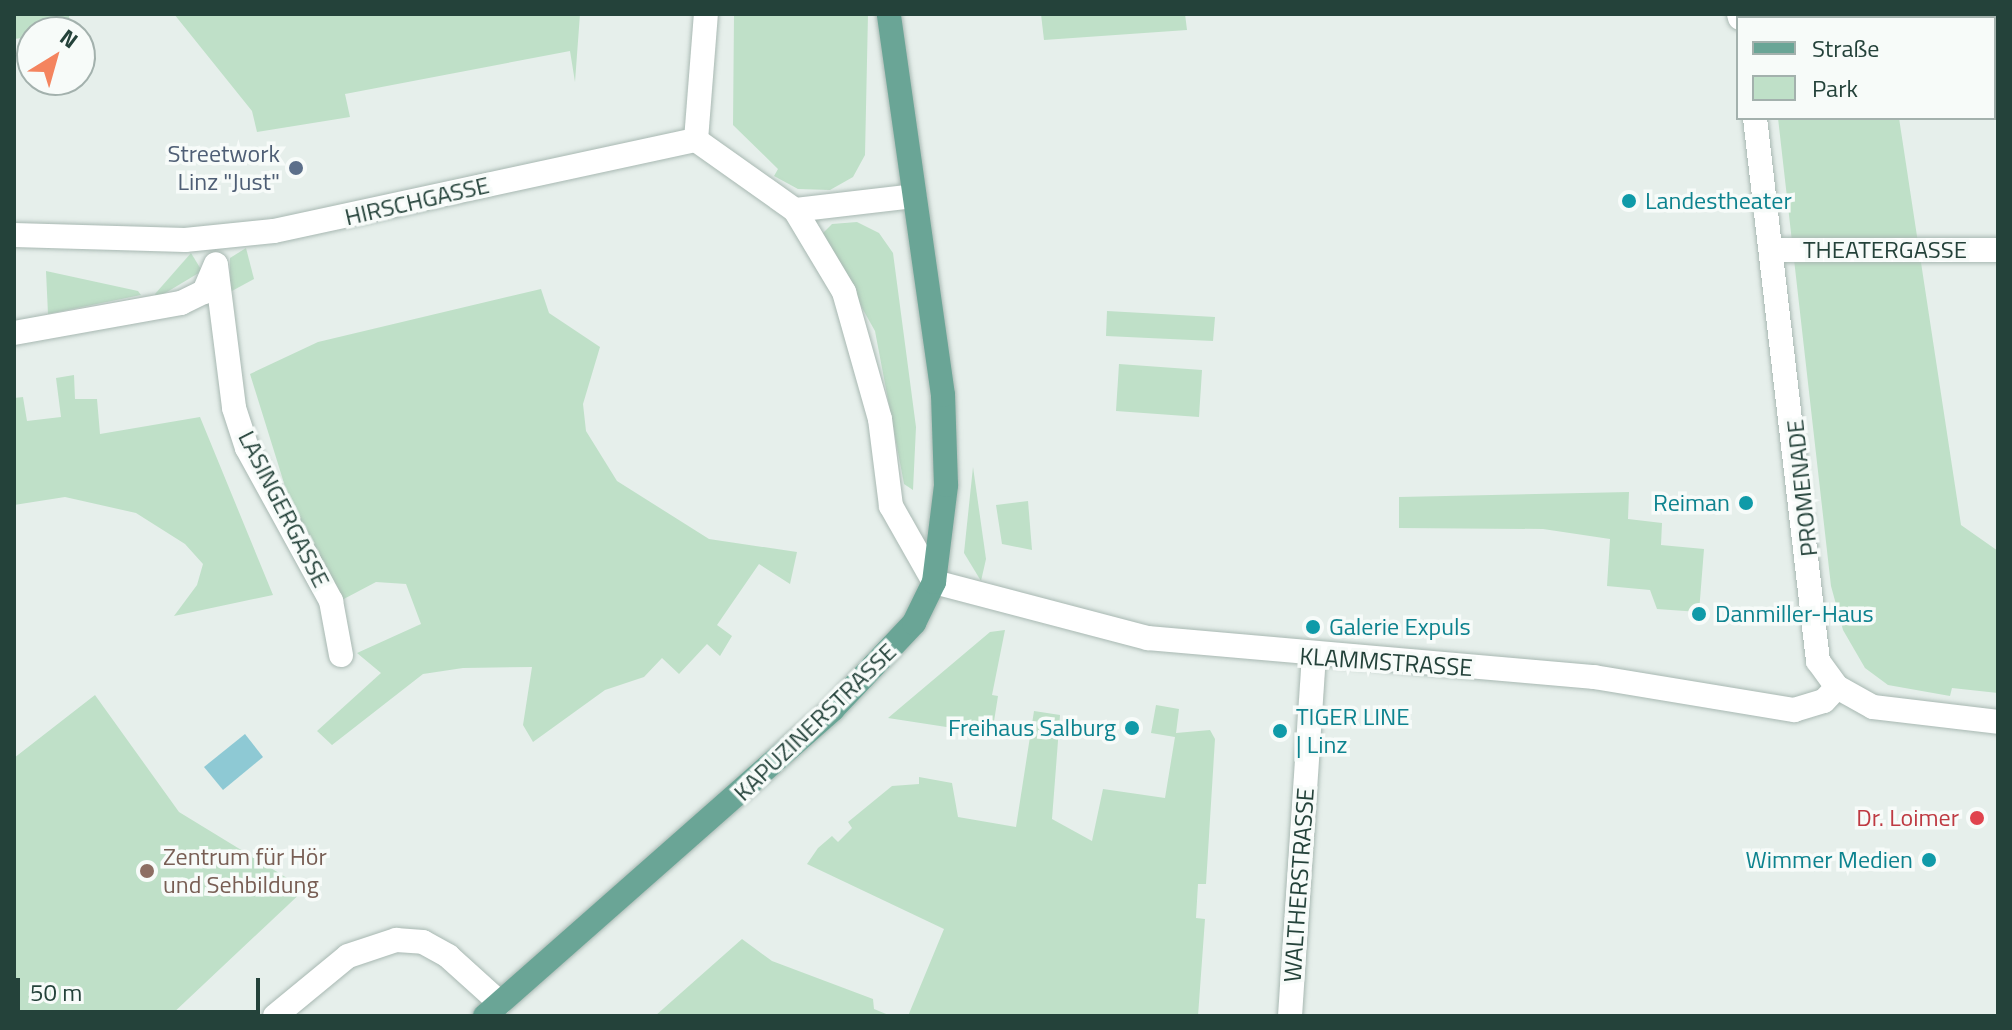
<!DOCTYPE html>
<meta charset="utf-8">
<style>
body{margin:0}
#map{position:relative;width:2012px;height:1030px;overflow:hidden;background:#e6efeb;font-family:"Titillium Web",sans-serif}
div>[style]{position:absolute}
.green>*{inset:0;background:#bfe0c8}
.water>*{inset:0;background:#8ec9d4}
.roads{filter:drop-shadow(0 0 2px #a8b8b2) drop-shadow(0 0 2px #a8b8b2)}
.minor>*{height:24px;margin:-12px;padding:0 12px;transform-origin:12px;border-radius:12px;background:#fff}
.tertiary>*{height:24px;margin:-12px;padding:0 12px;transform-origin:12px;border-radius:12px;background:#fff}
.primary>*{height:24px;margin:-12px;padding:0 12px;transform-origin:12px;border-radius:12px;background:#6aa596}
.dots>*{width:22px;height:22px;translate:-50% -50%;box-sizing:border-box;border:4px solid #f7fbf9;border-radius:50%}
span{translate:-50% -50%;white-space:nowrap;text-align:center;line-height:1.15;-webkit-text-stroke:7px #f7fbf9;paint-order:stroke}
.service-label{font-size:24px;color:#4e5e75}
.right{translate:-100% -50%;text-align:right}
.street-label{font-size:24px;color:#24423a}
.culture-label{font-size:24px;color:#0d838f}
.left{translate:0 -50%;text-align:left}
.health-label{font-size:24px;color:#be3a42}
.education-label{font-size:24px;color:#785e54}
.frame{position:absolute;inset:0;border:16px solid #24423a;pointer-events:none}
.legend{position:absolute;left:1736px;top:16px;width:260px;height:104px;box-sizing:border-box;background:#f7fbf9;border:2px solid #a3b1ad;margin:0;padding:10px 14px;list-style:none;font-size:24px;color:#24423a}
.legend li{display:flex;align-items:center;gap:16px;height:40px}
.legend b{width:40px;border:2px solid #a3b1ad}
.north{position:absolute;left:16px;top:16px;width:80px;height:80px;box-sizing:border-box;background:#f7fbf9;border:2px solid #a3b1ad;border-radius:50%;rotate:37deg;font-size:22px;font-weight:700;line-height:32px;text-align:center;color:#24423a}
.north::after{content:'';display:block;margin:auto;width:28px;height:36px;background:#f4845f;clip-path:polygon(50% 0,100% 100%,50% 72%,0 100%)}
.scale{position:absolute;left:16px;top:978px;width:244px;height:36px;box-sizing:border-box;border:4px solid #24423a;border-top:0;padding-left:10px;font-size:24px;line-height:28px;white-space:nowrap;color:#24423a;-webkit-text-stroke:6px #f7fbf9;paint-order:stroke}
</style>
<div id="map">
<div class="green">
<i style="clip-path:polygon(14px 14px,89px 14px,69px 15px,70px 32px,14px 39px)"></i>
<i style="clip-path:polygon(174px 14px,580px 14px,575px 82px,570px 51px,345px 94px,350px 117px,257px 132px,252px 111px)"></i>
<i style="clip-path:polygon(734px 14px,868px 14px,865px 155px,853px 177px,830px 190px,798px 189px,774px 176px,778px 169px,733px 125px)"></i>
<i style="clip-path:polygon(1041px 14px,1185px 14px,1187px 30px,1044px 40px)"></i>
<i style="clip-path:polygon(1778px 118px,1899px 118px,1961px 525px,1998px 551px,1998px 693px,1952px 688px,1950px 696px,1888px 685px,1865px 668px,1843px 630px,1831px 586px)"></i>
<i style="clip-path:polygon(857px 222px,879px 233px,893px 253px,916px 427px,913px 490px,904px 484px,875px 331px,821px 235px,832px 224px)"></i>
<i style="clip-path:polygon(246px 248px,254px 279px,230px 292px,230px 258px)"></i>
<i style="clip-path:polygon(191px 253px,202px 271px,157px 298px,155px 294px)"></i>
<i style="clip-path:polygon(46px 271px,138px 291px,141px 295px,48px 314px)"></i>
<i style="clip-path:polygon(541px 289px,549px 313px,600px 347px,583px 404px,586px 431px,617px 481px,709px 539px,797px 552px,790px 584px,759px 564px,717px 625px,732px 636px,720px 656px,707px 644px,679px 674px,662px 658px,644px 677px,605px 690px,533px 742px,523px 725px,532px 667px,463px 668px,423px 674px,332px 745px,317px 731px,381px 673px,357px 653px,421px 624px,406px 584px,376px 582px,340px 601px,293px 512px,250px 374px,318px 342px)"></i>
<i style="clip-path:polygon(1107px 311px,1215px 317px,1213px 341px,1106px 336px)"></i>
<i style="clip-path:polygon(1119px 364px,1202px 370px,1199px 417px,1116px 411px)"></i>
<i style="clip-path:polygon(74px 375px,75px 399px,97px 399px,100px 434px,200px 417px,273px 595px,174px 616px,197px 585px,203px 564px,185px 544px,136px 513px,65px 497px,14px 505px,14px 398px,23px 397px,27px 421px,61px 417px,56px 378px)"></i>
<i style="clip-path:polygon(973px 467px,986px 559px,981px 581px,964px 553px)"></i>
<i style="clip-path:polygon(1629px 492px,1628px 519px,1662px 523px,1661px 545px,1704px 549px,1699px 612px,1657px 609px,1650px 590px,1607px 586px,1610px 539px,1543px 529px,1399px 528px,1399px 497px)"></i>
<i style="clip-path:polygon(1028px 501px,1032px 550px,1002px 544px,996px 505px)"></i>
<i style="clip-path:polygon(1005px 630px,992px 695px,998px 696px,992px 734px,888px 718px,990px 632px)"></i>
<i style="clip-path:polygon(95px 695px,179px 812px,305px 889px,170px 1016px,14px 1016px,14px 758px)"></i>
<i style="clip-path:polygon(1156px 705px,1179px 709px,1176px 733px,1210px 730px,1215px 739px,1206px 884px,1198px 884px,1196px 918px,1205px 919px,1198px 1016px,908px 1016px,944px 929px,807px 864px,818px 848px,832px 836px,838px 842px,852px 828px,848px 822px,892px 786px,919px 784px,919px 777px,952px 783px,958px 817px,1016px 827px,1034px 711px,1060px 715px,1052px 819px,1092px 841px,1103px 789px,1165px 798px,1175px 737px,1151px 733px)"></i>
<i style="clip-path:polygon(742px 939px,772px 961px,873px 999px,874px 1009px,891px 1016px,655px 1016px)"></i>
</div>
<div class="water">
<i style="clip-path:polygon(245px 734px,263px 757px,223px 790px,204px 767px)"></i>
</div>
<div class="roads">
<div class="minor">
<i style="left:1996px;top:14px;width:2px"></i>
<i style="left:696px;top:140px;width:126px;rotate:-85.5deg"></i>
<i style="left:795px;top:210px;width:120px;rotate:-6.7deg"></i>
<i style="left:14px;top:235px;width:171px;rotate:1.7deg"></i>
<i style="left:185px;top:240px;width:89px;rotate:-5.8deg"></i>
<i style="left:274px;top:231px;width:432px;rotate:-12.2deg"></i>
<i style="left:696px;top:140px;width:121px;rotate:35.3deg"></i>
<i style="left:795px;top:210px;width:96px;rotate:59.1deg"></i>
<i style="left:844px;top:292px;width:132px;rotate:74.2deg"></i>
<i style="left:880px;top:419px;width:88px;rotate:82.8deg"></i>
<i style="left:891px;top:506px;width:87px;rotate:60.5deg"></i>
<i style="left:934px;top:582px;width:221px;rotate:14.7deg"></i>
<i style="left:1148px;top:638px;width:448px;rotate:5deg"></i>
<i style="left:1594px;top:677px;width:203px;rotate:9.4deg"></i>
<i style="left:1794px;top:710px;width:31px;rotate:-17deg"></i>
<i style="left:1824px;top:701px;width:19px;rotate:-47deg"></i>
<i style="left:1773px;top:250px;width:225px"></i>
<i style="left:216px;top:265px;width:144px;rotate:82.8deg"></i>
<i style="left:234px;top:408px;width:42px;rotate:72deg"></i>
<i style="left:247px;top:448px;width:175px;rotate:61.2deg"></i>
<i style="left:331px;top:601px;width:55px;rotate:79.5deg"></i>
<i style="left:14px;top:333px;width:170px;rotate:-10.2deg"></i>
<i style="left:181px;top:303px;width:25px;rotate:-26deg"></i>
<i style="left:204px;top:292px;width:30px;rotate:-67deg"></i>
<i style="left:275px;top:1016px;width:94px;rotate:-39.4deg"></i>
<i style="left:348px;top:956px;width:51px;rotate:-18.4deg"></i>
<i style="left:396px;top:940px;width:27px;rotate:4deg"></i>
<i style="left:423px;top:942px;width:29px;rotate:29deg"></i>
<i style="left:448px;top:956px;width:70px;rotate:42.1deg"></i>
<i style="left:1290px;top:1016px;width:360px;rotate:-86.2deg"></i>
</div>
<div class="tertiary">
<i style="left:1739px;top:14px;width:4px;rotate:76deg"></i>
<i style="left:1755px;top:118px;width:547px;rotate:83.38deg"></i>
<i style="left:1818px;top:661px;width:32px;rotate:54deg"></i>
<i style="left:1837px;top:687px;width:41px;rotate:29.1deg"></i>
<i style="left:1873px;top:707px;width:126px;rotate:6.8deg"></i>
</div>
<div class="primary">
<i style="left:485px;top:1016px;width:463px;rotate:-41.4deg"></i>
<i style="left:832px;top:710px;width:120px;rotate:-46.7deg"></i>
<i style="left:914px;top:623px;width:46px;rotate:-64deg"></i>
<i style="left:934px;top:582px;width:98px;rotate:-82.9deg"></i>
<i style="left:946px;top:485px;width:90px;rotate:-91.9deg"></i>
<i style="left:943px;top:395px;width:385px;rotate:-98.1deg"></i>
</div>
</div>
<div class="dots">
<i style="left:296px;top:168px;background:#5c6f8a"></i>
<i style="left:1629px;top:201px;background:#0f9aa8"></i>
<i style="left:1746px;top:503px;background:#0f9aa8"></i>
<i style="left:1699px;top:614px;background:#0f9aa8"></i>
<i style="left:1313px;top:627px;background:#0f9aa8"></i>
<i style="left:1132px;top:728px;background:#0f9aa8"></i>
<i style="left:1280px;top:731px;background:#0f9aa8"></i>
<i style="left:1977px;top:818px;background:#e0444e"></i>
<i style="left:1929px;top:860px;background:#0f9aa8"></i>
<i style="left:147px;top:871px;background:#8d6e63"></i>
</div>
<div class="service-label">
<span class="right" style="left:280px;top:168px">Streetwork<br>Linz "Just"</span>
</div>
<div class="street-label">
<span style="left:417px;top:201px;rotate:-13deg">HIRSCHGASSE</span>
<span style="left:1885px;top:250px">THEATERGASSE</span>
<span style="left:1802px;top:488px;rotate:-96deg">PROMENADE</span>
<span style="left:284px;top:509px;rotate:63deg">LASINGERGASSE</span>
<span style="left:1386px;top:662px;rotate:4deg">KLAMMSTRASSE</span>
<span style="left:815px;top:722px;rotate:-44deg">KAPUZINERSTRASSE</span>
<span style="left:1299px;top:885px;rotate:-86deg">WALTHERSTRASSE</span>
</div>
<div class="culture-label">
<span class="left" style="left:1645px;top:201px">Landestheater</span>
<span class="right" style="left:1730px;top:503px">Reiman</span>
<span class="left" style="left:1715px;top:614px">Danmiller-Haus</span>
<span class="left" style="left:1329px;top:627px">Galerie Expuls</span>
<span class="left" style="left:1296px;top:731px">TIGER LINE<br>| Linz</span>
<span class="right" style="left:1116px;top:728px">Freihaus Salburg</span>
<span class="right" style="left:1913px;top:860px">Wimmer Medien</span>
</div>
<div class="health-label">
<span class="right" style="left:1959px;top:818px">Dr. Loimer</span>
</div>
<div class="education-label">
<span class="left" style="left:163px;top:871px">Zentrum für Hör<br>und Sehbildung</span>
</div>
<div class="frame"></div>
<ul class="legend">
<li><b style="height:10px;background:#6aa596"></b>Straße</li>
<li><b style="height:22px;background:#bfe0c8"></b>Park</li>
</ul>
<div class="north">N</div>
<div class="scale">50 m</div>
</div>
